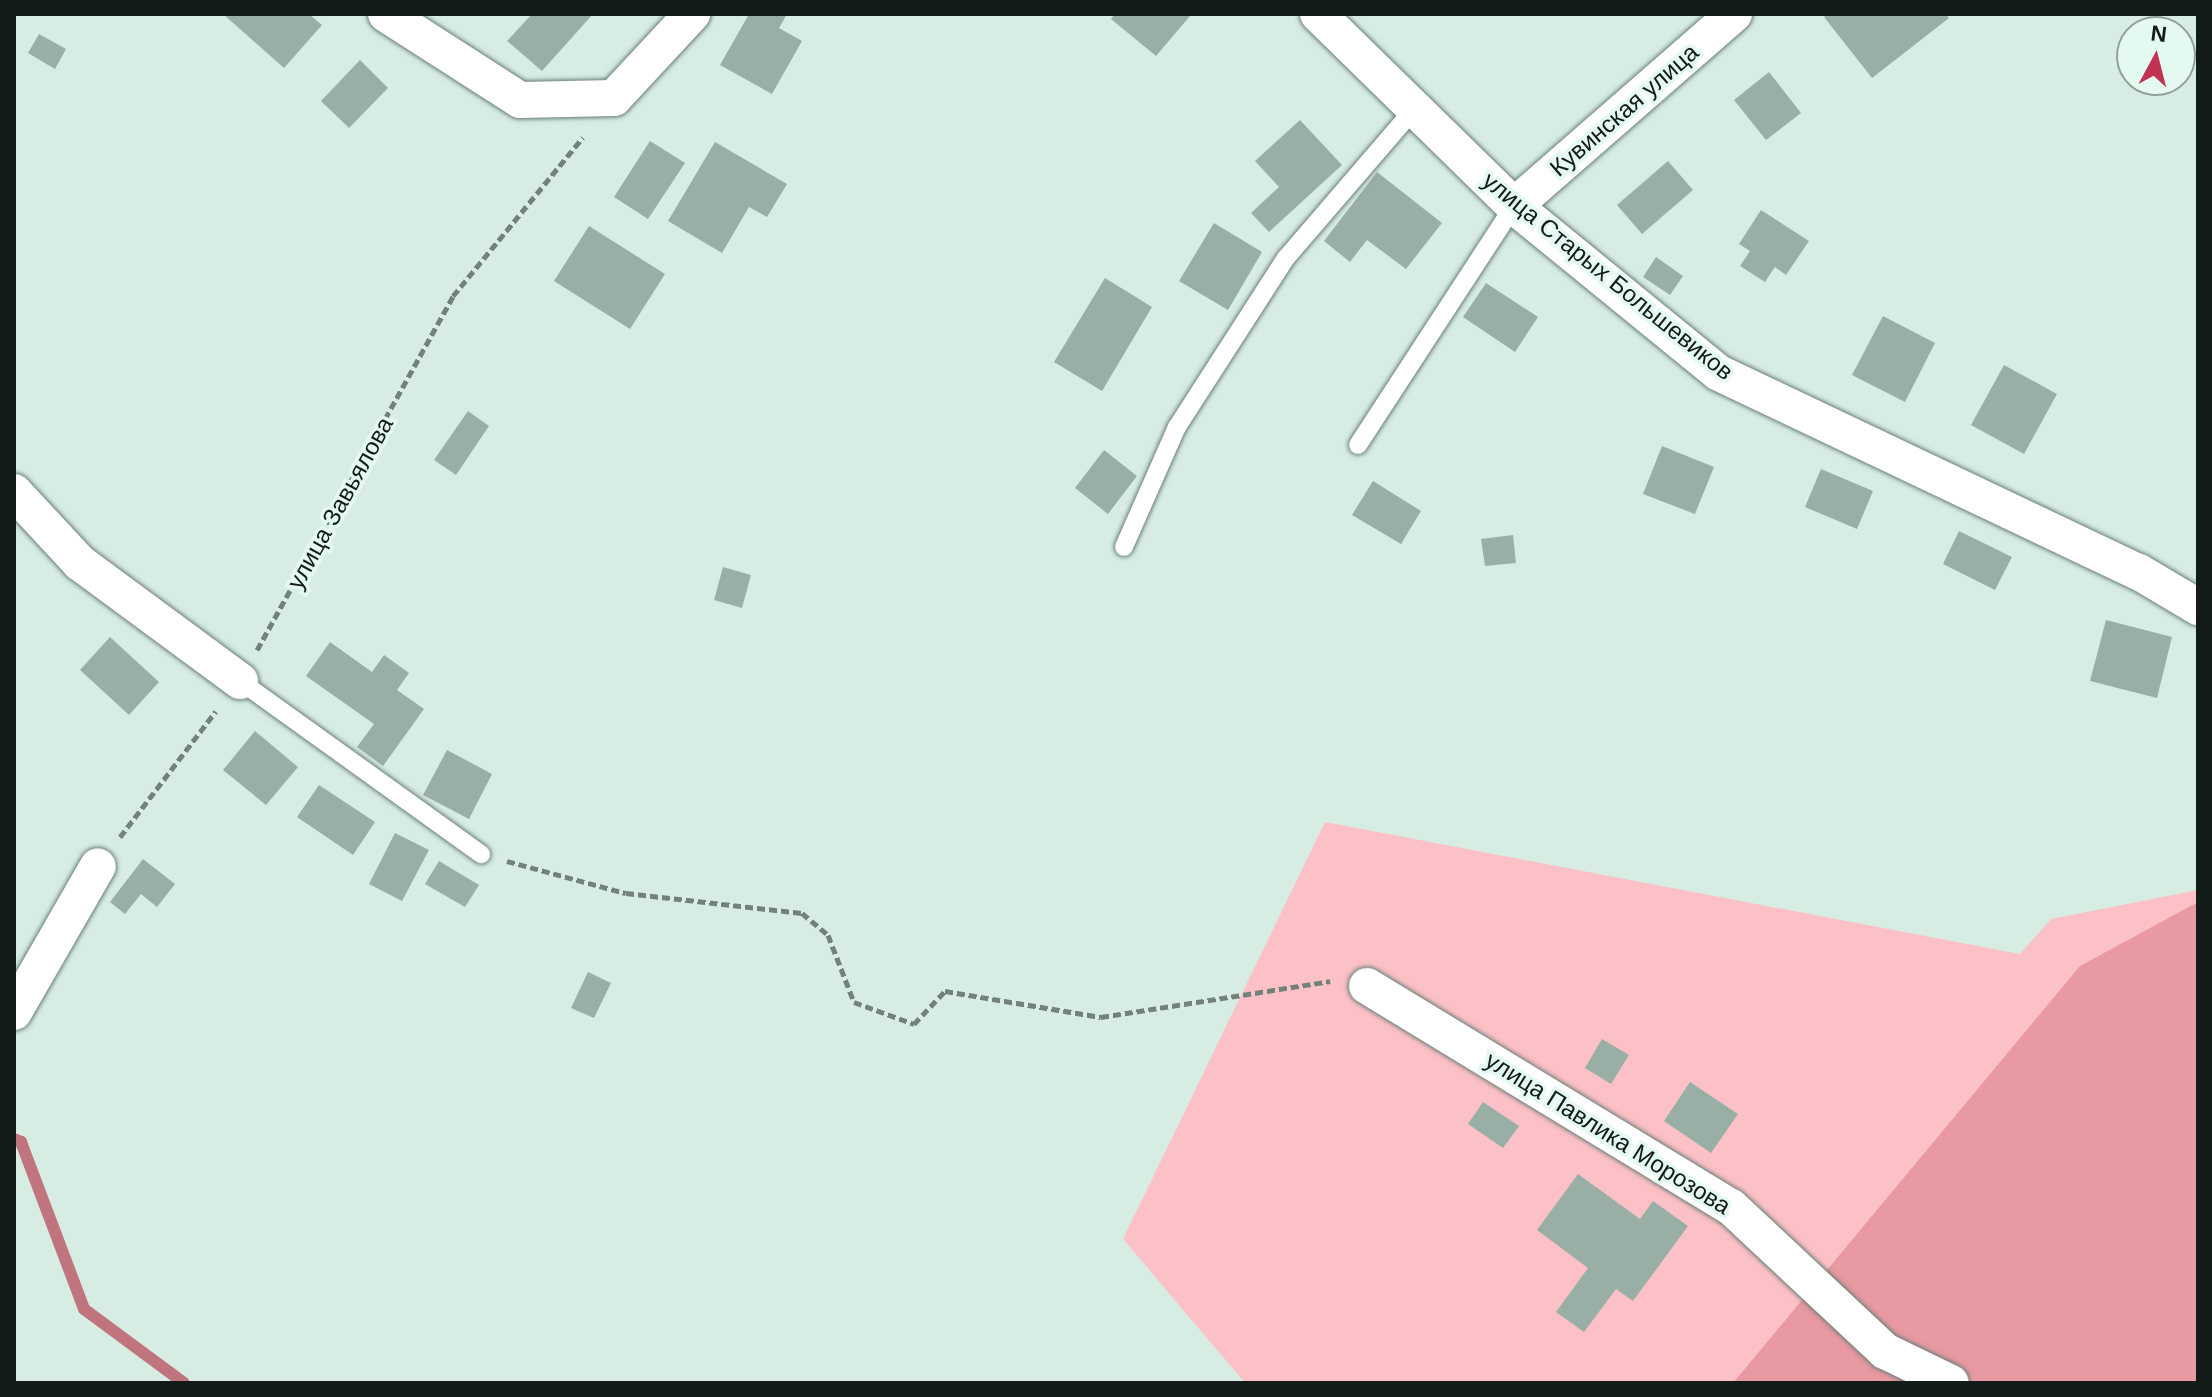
<!DOCTYPE html>
<meta charset="utf-8">
<style>
body{margin:0}
#map{position:relative;width:2212px;height:1397px;overflow:hidden;background:#d7ede4;font-family:Helvetica,sans-serif}
div>[style]{position:absolute}
.green>*{inset:0;background:#fcc1c6}
.forest>*{inset:0;background:#e899a1}
.stream>*{height:12px;margin:-6px;padding:0 6px;transform-origin:6px;border-radius:6px;background:#c0747d}
.building>*{inset:0;background:#99aea5}
.path>*{height:5px;margin-top:-2.5px;transform-origin:0;background:repeating-linear-gradient(90deg,#73817b 0 8px,transparent 0 12px)}
.roads{filter:drop-shadow(0 0 2px #6a7e77) drop-shadow(0 0 2px #6a7e77)}
.service>*{height:18px;margin:-9px;padding:0 9px;transform-origin:9px;border-radius:9px;background:#fff}
.minor>*{height:36px;margin:-18px;padding:0 18px;transform-origin:18px;border-radius:18px;background:#fff}
span{translate:-50% -50%;white-space:nowrap;text-align:center;line-height:1.15;-webkit-text-stroke:7px #e4faf1;paint-order:stroke}
.street-label{font-size:24px;color:#131b18}
.frame{position:absolute;inset:0;border:16px solid #131b18;pointer-events:none}
.north{position:absolute;left:2116px;top:16px;width:80px;height:80px;box-sizing:border-box;background:#e4faf1;border:2px solid #90a19a;border-radius:50%;rotate:7deg;font-size:22px;font-weight:700;line-height:32px;text-align:center;color:#131b18}
.north::after{content:'';display:block;margin:auto;width:28px;height:36px;background:#c23253;clip-path:polygon(50% 0,100% 100%,50% 72%,0 100%)}
</style>
<div id="map">
<div class="green">
<i style="clip-path:polygon(1325px 822px,2020px 954px,2051px 919px,2198px 890px,2198px 1383px,1245px 1383px,1123px 1239px)"></i>
</div>
<div class="forest">
<i style="clip-path:polygon(2198px 902px,2198px 1383px,1733px 1383px,2080px 966px)"></i>
</div>
<div class="stream">
<i style="left:14px;top:1139px;width:8px;rotate:23deg"></i>
<i style="left:21px;top:1142px;width:178px;rotate:69.3deg"></i>
<i style="left:84px;top:1309px;width:124px;rotate:36.5deg"></i>
</div>
<div class="building">
<i style="clip-path:polygon(223px 14px,309px 14px,322px 25px,284px 68px)"></i>
<i style="clip-path:polygon(532px 14px,593px 14px,542px 71px,507px 41px)"></i>
<i style="clip-path:polygon(749px 14px,787px 14px,779px 28px,802px 41px,772px 94px,720px 65px)"></i>
<i style="clip-path:polygon(1115px 14px,1188px 14px,1190px 16px,1156px 56px,1111px 19px)"></i>
<i style="clip-path:polygon(1828px 14px,1946px 14px,1949px 18px,1872px 78px,1824px 17px)"></i>
<i style="clip-path:polygon(39px 34px,66px 49px,55px 69px,28px 53px)"></i>
<i style="clip-path:polygon(360px 60px,388px 88px,349px 128px,321px 101px)"></i>
<i style="clip-path:polygon(1769px 72px,1801px 113px,1766px 140px,1734px 100px)"></i>
<i style="clip-path:polygon(1300px 120px,1342px 165px,1269px 232px,1251px 213px,1279px 187px,1255px 161px)"></i>
<i style="clip-path:polygon(650px 141px,685px 163px,648px 219px,614px 197px)"></i>
<i style="clip-path:polygon(715px 142px,787px 184px,767px 217px,749px 207px,722px 253px,668px 221px)"></i>
<i style="clip-path:polygon(1668px 161px,1693px 190px,1642px 234px,1617px 205px)"></i>
<i style="clip-path:polygon(1377px 172px,1442px 223px,1406px 269px,1367px 240px,1350px 262px,1324px 241px)"></i>
<i style="clip-path:polygon(1761px 210px,1809px 241px,1786px 275px,1775px 267px,1765px 282px,1740px 266px,1750px 251px,1739px 244px)"></i>
<i style="clip-path:polygon(1214px 223px,1262px 252px,1228px 310px,1179px 281px)"></i>
<i style="clip-path:polygon(589px 226px,665px 274px,630px 329px,554px 281px)"></i>
<i style="clip-path:polygon(1656px 257px,1683px 276px,1670px 295px,1643px 277px)"></i>
<i style="clip-path:polygon(1105px 278px,1152px 307px,1102px 391px,1054px 362px)"></i>
<i style="clip-path:polygon(1486px 283px,1538px 317px,1515px 352px,1463px 317px)"></i>
<i style="clip-path:polygon(1883px 316px,1935px 343px,1905px 402px,1852px 375px)"></i>
<i style="clip-path:polygon(2004px 365px,2057px 394px,2024px 454px,1971px 425px)"></i>
<i style="clip-path:polygon(468px 411px,489px 426px,456px 475px,434px 460px)"></i>
<i style="clip-path:polygon(1662px 446px,1714px 467px,1695px 514px,1643px 494px)"></i>
<i style="clip-path:polygon(1104px 450px,1137px 476px,1108px 514px,1075px 488px)"></i>
<i style="clip-path:polygon(1821px 469px,1873px 491px,1857px 529px,1805px 507px)"></i>
<i style="clip-path:polygon(1373px 481px,1421px 511px,1401px 544px,1352px 515px)"></i>
<i style="clip-path:polygon(1959px 531px,2012px 557px,1995px 590px,1943px 564px)"></i>
<i style="clip-path:polygon(1513px 535px,1516px 563px,1485px 566px,1481px 539px)"></i>
<i style="clip-path:polygon(723px 567px,751px 575px,742px 608px,714px 600px)"></i>
<i style="clip-path:polygon(2106px 620px,2172px 637px,2157px 698px,2090px 681px)"></i>
<i style="clip-path:polygon(110px 637px,159px 682px,129px 715px,80px 670px)"></i>
<i style="clip-path:polygon(330px 642px,372px 672px,384px 655px,409px 673px,397px 690px,424px 709px,383px 766px,357px 747px,374px 724px,306px 676px)"></i>
<i style="clip-path:polygon(255px 731px,298px 767px,266px 805px,223px 770px)"></i>
<i style="clip-path:polygon(447px 750px,492px 774px,469px 819px,423px 795px)"></i>
<i style="clip-path:polygon(319px 785px,375px 822px,353px 855px,297px 817px)"></i>
<i style="clip-path:polygon(395px 833px,429px 850px,402px 901px,369px 884px)"></i>
<i style="clip-path:polygon(143px 859px,175px 884px,157px 907px,141px 894px,125px 914px,110px 902px)"></i>
<i style="clip-path:polygon(439px 861px,479px 885px,465px 907px,425px 884px)"></i>
<i style="clip-path:polygon(588px 972px,611px 983px,594px 1018px,571px 1008px)"></i>
<i style="clip-path:polygon(1602px 1039px,1629px 1055px,1611px 1084px,1585px 1068px)"></i>
<i style="clip-path:polygon(1690px 1082px,1738px 1114px,1711px 1153px,1664px 1121px)"></i>
<i style="clip-path:polygon(1483px 1102px,1519px 1126px,1503px 1148px,1468px 1124px)"></i>
<i style="clip-path:polygon(1578px 1174px,1640px 1219px,1653px 1201px,1688px 1226px,1633px 1301px,1616px 1289px,1584px 1332px,1556px 1312px,1588px 1268px,1537px 1230px)"></i>
</div>
<div class="path">
<i style="left:257px;top:650px;width:405px;rotate:-61deg"></i>
<i style="left:453px;top:296px;width:205px;rotate:-50.7deg"></i>
<i style="left:120px;top:837px;width:158px;rotate:-52.7deg"></i>
<i style="left:507px;top:861px;width:123px;rotate:15.1deg"></i>
<i style="left:626px;top:893px;width:177px;rotate:6.5deg"></i>
<i style="left:802px;top:913px;width:34px;rotate:40deg"></i>
<i style="left:828px;top:935px;width:72px;rotate:68.8deg"></i>
<i style="left:854px;top:1002px;width:64px;rotate:20.1deg"></i>
<i style="left:914px;top:1024px;width:45px;rotate:-46.8deg"></i>
<i style="left:945px;top:991px;width:158px;rotate:9.5deg"></i>
<i style="left:1101px;top:1017px;width:232px;rotate:-8.9deg"></i>
</div>
<div class="roads">
<div class="service">
<i style="left:1358px;top:445px;width:285px;rotate:-56.9deg"></i>
<i style="left:1124px;top:547px;width:131px;rotate:-66.2deg"></i>
<i style="left:1177px;top:427px;width:201px;rotate:-57.2deg"></i>
<i style="left:1286px;top:258px;width:196px;rotate:-49.3deg"></i>
<i style="left:240px;top:681px;width:297px;rotate:35.7deg"></i>
</div>
<div class="minor">
<i style="left:386px;top:14px;width:159px;rotate:32.7deg"></i>
<i style="left:520px;top:100px;width:94px;rotate:-1.2deg"></i>
<i style="left:614px;top:98px;width:115px;rotate:-47.1deg"></i>
<i style="left:1318px;top:14px;width:274px;rotate:44.4deg"></i>
<i style="left:1514px;top:206px;width:264px;rotate:39.2deg"></i>
<i style="left:1719px;top:373px;width:465px;rotate:25.4deg"></i>
<i style="left:2139px;top:572px;width:69px;rotate:30.7deg"></i>
<i style="left:1514px;top:206px;width:292px;rotate:-41.1deg"></i>
<i style="left:14px;top:492px;width:97px;rotate:47.1deg"></i>
<i style="left:80px;top:563px;width:199px;rotate:36.4deg"></i>
<i style="left:1367px;top:986px;width:426px;rotate:31.3deg"></i>
<i style="left:1731px;top:1207px;width:211px;rotate:43.1deg"></i>
<i style="left:1885px;top:1351px;width:73px;rotate:25.9deg"></i>
<i style="left:14px;top:1012px;width:168px;rotate:-60.1deg"></i>
</div>
</div>
<div class="street-label">
<span style="left:1624px;top:110px;rotate:-41deg">Кувинская улица</span>
<span style="left:1608px;top:276px;rotate:39deg">улица Старых Большевиков</span>
<span style="left:340px;top:503px;rotate:-61deg">улица Завьялова</span>
<span style="left:1608px;top:1133px;rotate:32deg">улица Павлика Морозова</span>
</div>
<div class="frame"></div>
<div class="north">N</div>
</div>
